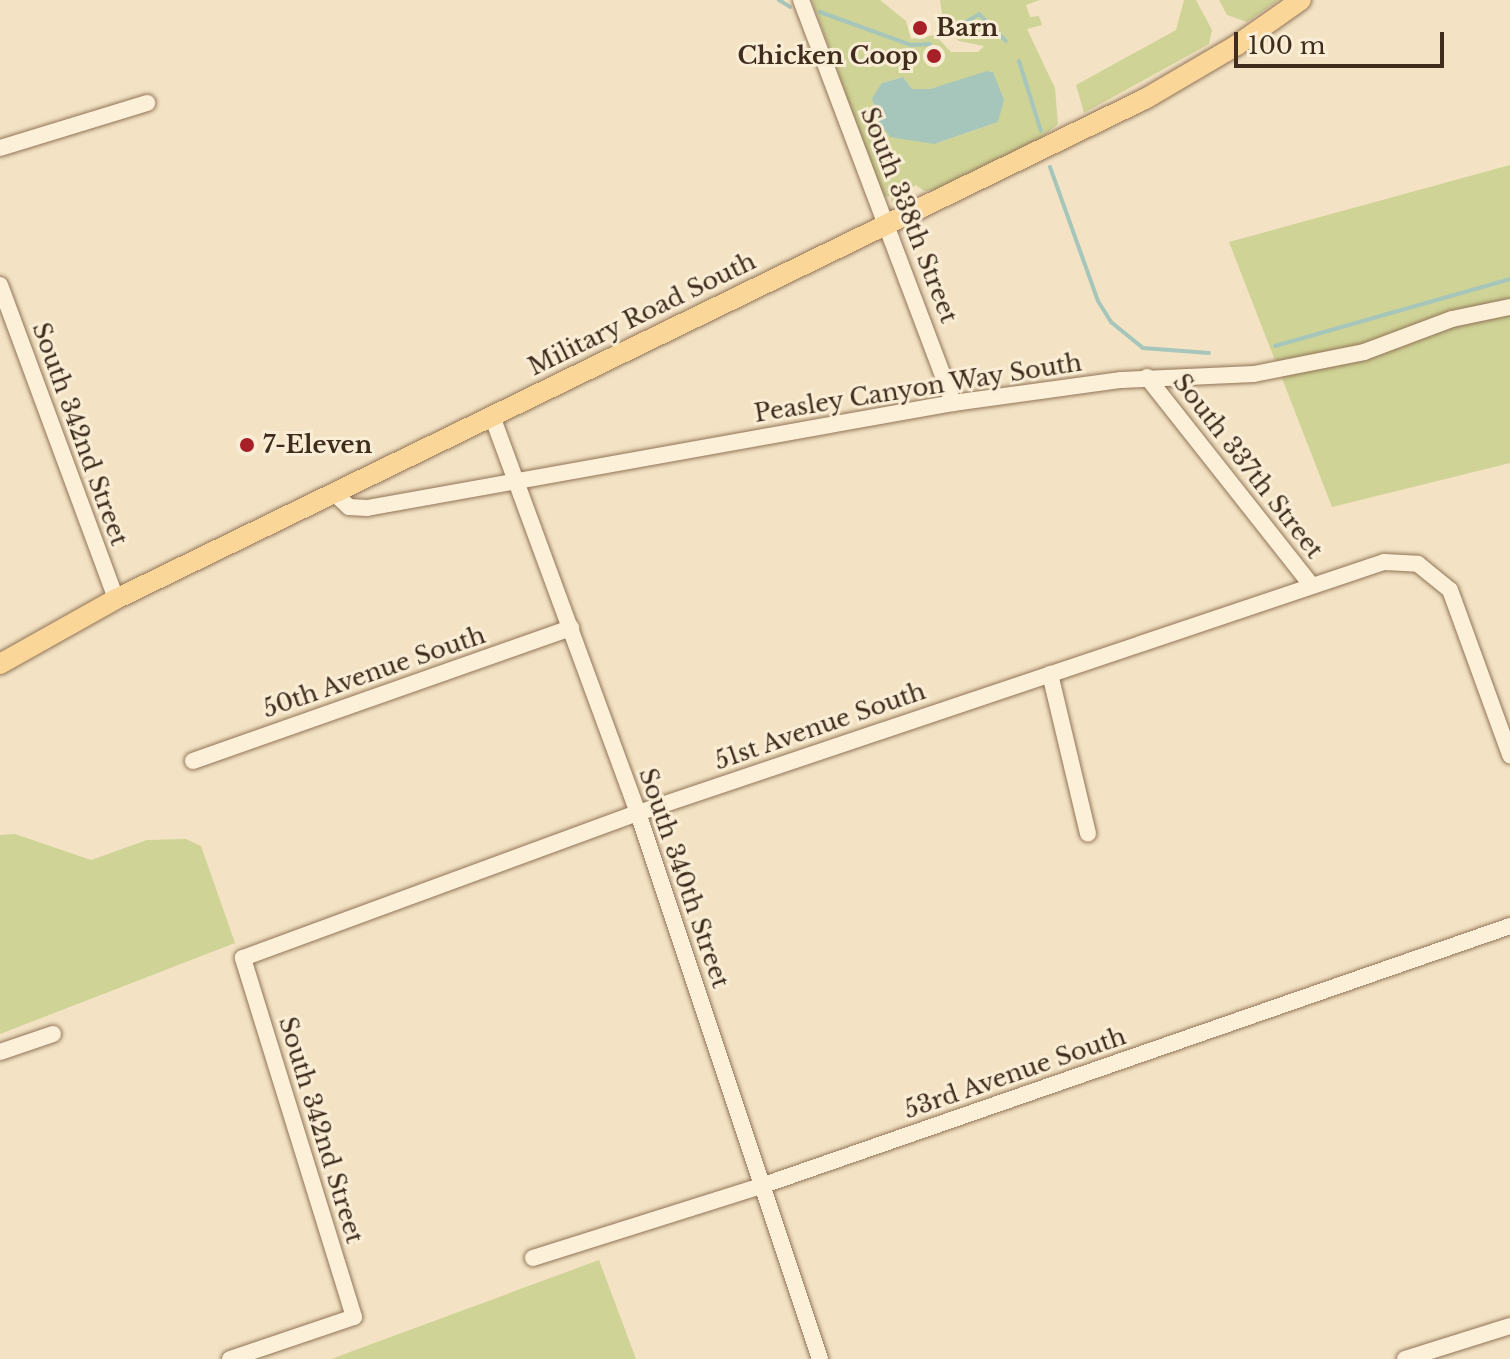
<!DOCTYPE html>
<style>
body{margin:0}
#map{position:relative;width:1510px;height:1359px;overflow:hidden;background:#f3e3c4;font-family:"Libre Baskerville",serif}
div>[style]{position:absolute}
.green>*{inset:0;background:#cfd396}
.water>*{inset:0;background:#a6c6bb}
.stream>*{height:4px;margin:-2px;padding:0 2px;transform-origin:2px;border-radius:2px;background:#a6c6bb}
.roads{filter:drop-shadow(0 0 2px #917458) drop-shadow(0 0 2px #917458)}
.minor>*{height:16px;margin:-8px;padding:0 8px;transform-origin:8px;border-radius:8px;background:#fdf0d9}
.major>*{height:20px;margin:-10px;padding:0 10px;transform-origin:10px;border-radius:10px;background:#fad798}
.dots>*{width:22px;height:22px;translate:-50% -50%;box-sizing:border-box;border:4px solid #faedd5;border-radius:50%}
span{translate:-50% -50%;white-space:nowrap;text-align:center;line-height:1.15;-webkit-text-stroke:6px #faedd5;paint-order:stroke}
.poi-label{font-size:24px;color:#3f2c1d;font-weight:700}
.left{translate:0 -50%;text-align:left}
.right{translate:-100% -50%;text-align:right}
.street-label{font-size:24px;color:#3f2c1d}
.scale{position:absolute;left:1234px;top:32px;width:210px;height:36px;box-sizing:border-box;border:4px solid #3f2c1d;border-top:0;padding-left:10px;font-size:24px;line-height:28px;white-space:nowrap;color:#3f2c1d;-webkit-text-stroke:6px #faedd5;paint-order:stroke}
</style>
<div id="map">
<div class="green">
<i style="clip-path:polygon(evenodd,812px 0,880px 0,906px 21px,911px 39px,935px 35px,951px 52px,978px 52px,984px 46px,959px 41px,944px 28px,940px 0,1040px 0,1026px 5px,1030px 17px,1039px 16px,1042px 25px,1027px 29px,1055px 88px,1058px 124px,1041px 138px,943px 189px,924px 191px,916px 185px,891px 202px,891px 196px,883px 197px,812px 0,991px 71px,998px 122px,937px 143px,882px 83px,903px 77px,912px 89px,930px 89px,991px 71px)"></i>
<i style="clip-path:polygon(1184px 0,1196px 0,1212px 30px,1209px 44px,1084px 113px,1076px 85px,1176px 30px)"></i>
<i style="clip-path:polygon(1219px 0,1279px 0,1247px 22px,1227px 15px)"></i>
<i style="clip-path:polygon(1510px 165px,1510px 463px,1332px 507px,1229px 242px)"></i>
<i style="clip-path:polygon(15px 834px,91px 860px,147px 840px,186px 839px,201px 846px,235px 943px,0 1034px,0 835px)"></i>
<i style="clip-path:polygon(599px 1260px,636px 1359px,331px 1359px)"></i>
</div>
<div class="water">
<i style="clip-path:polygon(987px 71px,993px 72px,1004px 100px,998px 122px,934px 144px,890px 137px,879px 122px,872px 98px,882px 83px,903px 77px,912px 89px,930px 89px)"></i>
</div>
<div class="stream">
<i style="left:779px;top:0;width:13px;rotate:32deg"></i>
<i style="left:820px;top:12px;width:97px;rotate:19.9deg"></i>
<i style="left:911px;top:45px;width:19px;rotate:-3deg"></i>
<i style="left:945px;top:34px;width:39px;rotate:-30deg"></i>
<i style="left:979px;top:14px;width:38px;rotate:45deg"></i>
<i style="left:1019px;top:61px;width:73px;rotate:72.6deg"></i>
<i style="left:1050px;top:167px;width:142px;rotate:70.3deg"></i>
<i style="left:1098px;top:301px;width:25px;rotate:58deg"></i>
<i style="left:1111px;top:322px;width:41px;rotate:39.1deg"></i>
<i style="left:1143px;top:348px;width:66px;rotate:4.3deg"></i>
<i style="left:1275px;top:346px;width:244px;rotate:-15.9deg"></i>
</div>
<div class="roads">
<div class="minor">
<i style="left:801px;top:0;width:431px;rotate:69.3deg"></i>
<i style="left:0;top:148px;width:154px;rotate:-17deg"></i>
<i style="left:0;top:285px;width:335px;rotate:69.7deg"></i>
<i style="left:1147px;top:377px;width:265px;rotate:51.7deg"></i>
<i style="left:492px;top:416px;width:423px;rotate:69.8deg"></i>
<i style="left:638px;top:813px;width:576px;rotate:71.57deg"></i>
<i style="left:335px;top:494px;width:19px;rotate:43deg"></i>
<i style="left:349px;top:507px;width:18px;rotate:3deg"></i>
<i style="left:367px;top:508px;width:595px;rotate:-10.16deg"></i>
<i style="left:953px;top:403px;width:170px;rotate:-7.8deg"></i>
<i style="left:1121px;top:380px;width:133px;rotate:-2.6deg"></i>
<i style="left:1254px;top:374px;width:112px;rotate:-11.3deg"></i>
<i style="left:1364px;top:352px;width:94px;rotate:-20.6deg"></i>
<i style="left:1452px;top:319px;width:59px;rotate:-11.7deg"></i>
<i style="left:1050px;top:674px;width:164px;rotate:76.6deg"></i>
<i style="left:193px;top:761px;width:401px;rotate:-19.4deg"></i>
<i style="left:0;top:1052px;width:56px;rotate:-18.8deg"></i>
<i style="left:533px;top:1258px;width:239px;rotate:-17.5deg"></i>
<i style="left:761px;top:1186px;width:793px;rotate:-19.14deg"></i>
<i style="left:230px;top:1359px;width:131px;rotate:-18.7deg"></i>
<i style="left:354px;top:1317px;width:376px;rotate:-107.2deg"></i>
<i style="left:243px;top:958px;width:421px;rotate:-20.2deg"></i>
<i style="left:638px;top:813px;width:787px;rotate:-18.6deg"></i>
<i style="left:1384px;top:562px;width:34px;rotate:3deg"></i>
<i style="left:1418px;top:564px;width:41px;rotate:39.1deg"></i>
<i style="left:1450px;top:590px;width:176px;rotate:70deg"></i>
<i style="left:1405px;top:1359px;width:110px;rotate:-17.4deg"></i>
</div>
<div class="major">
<i style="left:0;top:664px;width:133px;rotate:-29.3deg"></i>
<i style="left:116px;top:599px;width:1144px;rotate:-25.92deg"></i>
<i style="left:1145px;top:99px;width:107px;rotate:-30.4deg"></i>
<i style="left:1237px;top:45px;width:78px;rotate:-35.1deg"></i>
</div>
</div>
<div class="dots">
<i style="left:920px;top:28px;background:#a82027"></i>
<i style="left:934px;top:56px;background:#a82027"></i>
<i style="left:247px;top:445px;background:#a82027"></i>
</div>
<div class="poi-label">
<span class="left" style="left:936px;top:28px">Barn</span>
<span class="right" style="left:918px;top:56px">Chicken Coop</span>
<span class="left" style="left:263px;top:445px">7-Eleven</span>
</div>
<div class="street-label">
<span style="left:909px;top:215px;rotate:69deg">South 338th Street</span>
<span style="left:642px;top:314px;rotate:-26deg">Military Road South</span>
<span style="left:918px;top:388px;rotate:-9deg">Peasley Canyon Way South</span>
<span style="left:80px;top:434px;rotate:70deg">South 342nd Street</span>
<span style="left:1248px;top:466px;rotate:52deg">South 337th Street</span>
<span style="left:374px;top:672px;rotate:-19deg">50th Avenue South</span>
<span style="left:820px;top:726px;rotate:-19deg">51st Avenue South</span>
<span style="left:684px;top:878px;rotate:71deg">South 340th Street</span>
<span style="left:1015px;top:1073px;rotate:-19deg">53rd Avenue South</span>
<span style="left:321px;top:1130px;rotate:73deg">South 342nd Street</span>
</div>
<div class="scale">100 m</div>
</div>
